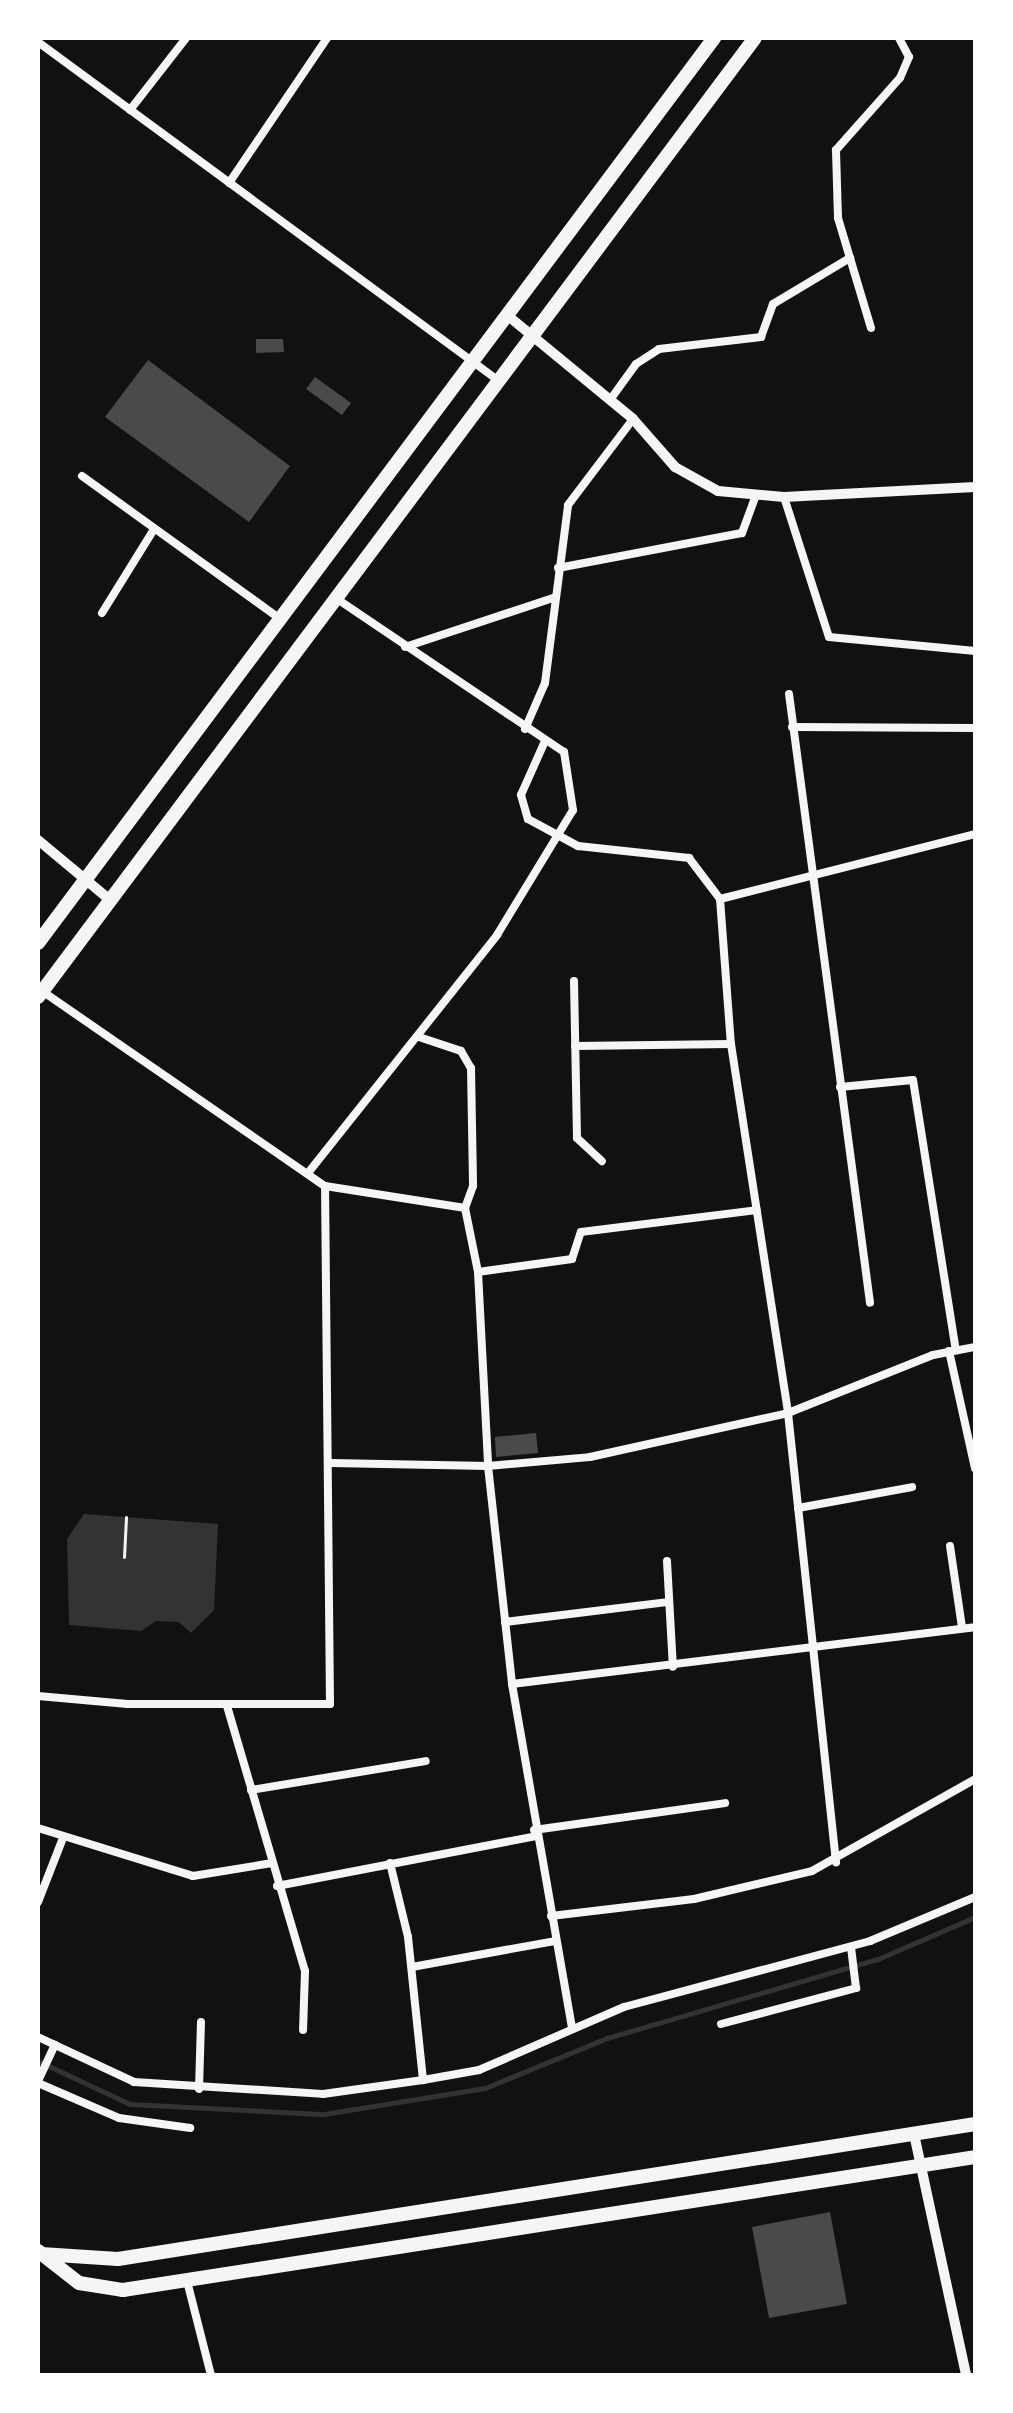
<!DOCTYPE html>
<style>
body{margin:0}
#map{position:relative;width:1013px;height:2413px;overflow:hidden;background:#111;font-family:"Noto Sans",sans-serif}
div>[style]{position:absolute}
.water>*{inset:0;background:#333}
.stream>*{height:5px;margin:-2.5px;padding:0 2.5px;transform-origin:2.5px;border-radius:2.5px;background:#333}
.building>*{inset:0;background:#4a4a4a}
.path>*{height:3px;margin:-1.5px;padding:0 1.5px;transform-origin:1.5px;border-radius:1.5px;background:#f5f5f5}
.minor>*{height:8px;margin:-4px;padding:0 4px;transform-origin:4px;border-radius:4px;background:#f5f5f5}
.tertiary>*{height:10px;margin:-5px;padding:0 5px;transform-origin:5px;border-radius:5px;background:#f5f5f5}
.primary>*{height:14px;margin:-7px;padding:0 7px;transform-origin:7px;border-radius:7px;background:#f5f5f5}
span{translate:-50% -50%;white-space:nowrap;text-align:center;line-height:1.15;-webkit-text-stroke:8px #fff;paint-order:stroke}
.frame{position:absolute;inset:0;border:40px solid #fff;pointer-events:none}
</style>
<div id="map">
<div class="water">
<i style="clip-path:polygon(84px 1514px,218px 1524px,214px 1610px,191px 1633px,179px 1622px,156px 1621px,141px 1631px,69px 1625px,67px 1539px)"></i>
</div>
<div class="stream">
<i style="left:38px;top:2061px;width:102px;rotate:25.1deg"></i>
<i style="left:130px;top:2104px;width:194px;rotate:3deg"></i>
<i style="left:324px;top:2114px;width:163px;rotate:-9.2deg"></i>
<i style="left:485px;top:2088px;width:132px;rotate:-22.3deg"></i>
<i style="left:607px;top:2038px;width:282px;rotate:-16.3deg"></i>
<i style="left:878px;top:1959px;width:106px;rotate:-23.4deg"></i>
</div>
<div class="building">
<i style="clip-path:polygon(256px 339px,283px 339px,284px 352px,256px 353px)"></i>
<i style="clip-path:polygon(148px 360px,290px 466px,249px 522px,105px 417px)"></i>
<i style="clip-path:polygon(315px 377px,351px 403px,342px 415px,306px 389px)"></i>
<i style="clip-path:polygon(536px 1433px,538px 1453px,496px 1457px,495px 1437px)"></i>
<i style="clip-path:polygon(830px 2212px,847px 2304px,769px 2318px,752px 2227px)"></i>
</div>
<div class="path">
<i style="left:124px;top:1557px;width:40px;rotate:-87.1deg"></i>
</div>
<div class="minor">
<i style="left:38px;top:42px;width:572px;rotate:36.33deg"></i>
<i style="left:130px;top:110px;width:91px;rotate:-52.1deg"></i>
<i style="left:229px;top:183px;width:175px;rotate:-55.9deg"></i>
<i style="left:871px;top:328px;width:115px;rotate:-106.7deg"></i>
<i style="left:838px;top:218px;width:68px;rotate:-91.7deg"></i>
<i style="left:836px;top:150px;width:96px;rotate:-48.4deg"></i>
<i style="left:900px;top:78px;width:23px;rotate:-67deg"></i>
<i style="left:909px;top:57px;width:21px;rotate:-118deg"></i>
<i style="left:610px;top:400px;width:44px;rotate:-54.2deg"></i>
<i style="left:636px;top:364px;width:27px;rotate:-33deg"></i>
<i style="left:659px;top:349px;width:103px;rotate:-6.7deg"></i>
<i style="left:761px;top:337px;width:35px;rotate:-70deg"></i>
<i style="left:773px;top:304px;width:90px;rotate:-30.9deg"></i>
<i style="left:82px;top:476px;width:244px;rotate:35.8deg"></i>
<i style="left:784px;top:497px;width:147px;rotate:72.2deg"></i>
<i style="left:829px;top:637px;width:147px;rotate:5.5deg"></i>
<i style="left:558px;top:568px;width:187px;rotate:-10.8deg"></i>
<i style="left:742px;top:533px;width:40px;rotate:-69.8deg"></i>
<i style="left:102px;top:613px;width:99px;rotate:-58.2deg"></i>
<i style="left:405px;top:647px;width:159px;rotate:-18.3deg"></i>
<i style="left:789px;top:694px;width:614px;rotate:82.42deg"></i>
<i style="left:792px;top:727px;width:183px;rotate:0.3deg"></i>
<i style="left:525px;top:729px;width:50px;rotate:-66.5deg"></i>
<i style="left:545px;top:683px;width:179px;rotate:-82.6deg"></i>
<i style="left:568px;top:505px;width:108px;rotate:-52.9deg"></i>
<i style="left:545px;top:741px;width:59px;rotate:114deg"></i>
<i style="left:521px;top:795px;width:25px;rotate:74deg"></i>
<i style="left:528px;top:819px;width:57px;rotate:28.4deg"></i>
<i style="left:578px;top:846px;width:112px;rotate:6.2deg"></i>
<i style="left:689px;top:858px;width:51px;rotate:52.9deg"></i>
<i style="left:720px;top:899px;width:145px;rotate:85.7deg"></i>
<i style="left:731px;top:1044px;width:373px;rotate:81.2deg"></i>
<i style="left:788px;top:1413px;width:452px;rotate:83.9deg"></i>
<i style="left:720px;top:899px;width:263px;rotate:-14.3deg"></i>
<i style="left:574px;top:981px;width:157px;rotate:88.9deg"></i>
<i style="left:577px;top:1138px;width:34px;rotate:43deg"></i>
<i style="left:42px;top:991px;width:344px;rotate:34.6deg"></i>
<i style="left:325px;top:1186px;width:142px;rotate:8.9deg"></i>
<i style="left:419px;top:1037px;width:44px;rotate:18.4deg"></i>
<i style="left:461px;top:1051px;width:20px;rotate:60deg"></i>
<i style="left:471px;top:1068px;width:118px;rotate:89deg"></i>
<i style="left:473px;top:1186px;width:23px;rotate:110deg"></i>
<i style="left:465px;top:1208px;width:65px;rotate:78.5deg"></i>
<i style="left:478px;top:1272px;width:194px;rotate:87deg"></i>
<i style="left:488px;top:1466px;width:219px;rotate:83.7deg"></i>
<i style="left:512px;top:1684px;width:350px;rotate:80.1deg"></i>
<i style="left:575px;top:1046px;width:156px;rotate:-0.7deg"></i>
<i style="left:840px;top:1087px;width:73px;rotate:-5.5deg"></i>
<i style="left:913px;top:1080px;width:273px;rotate:81deg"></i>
<i style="left:308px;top:1173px;width:304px;rotate:-51.5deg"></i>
<i style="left:497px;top:935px;width:146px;rotate:-58.7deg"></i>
<i style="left:573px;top:810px;width:59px;rotate:-98.8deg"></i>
<i style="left:564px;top:752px;width:275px;rotate:-146deg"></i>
<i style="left:478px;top:1272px;width:95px;rotate:-7.9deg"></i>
<i style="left:572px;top:1259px;width:28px;rotate:-72deg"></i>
<i style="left:581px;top:1232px;width:177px;rotate:-7.1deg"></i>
<i style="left:949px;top:1351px;width:120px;rotate:77.5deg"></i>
<i style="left:331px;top:1463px;width:157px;rotate:1.1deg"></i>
<i style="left:488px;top:1466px;width:102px;rotate:-5deg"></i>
<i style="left:590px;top:1457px;width:203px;rotate:-12.5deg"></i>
<i style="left:788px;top:1413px;width:156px;rotate:-21.8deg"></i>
<i style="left:933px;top:1355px;width:43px;rotate:-10.8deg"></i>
<i style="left:798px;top:1508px;width:116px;rotate:-10.4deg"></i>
<i style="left:950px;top:1546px;width:82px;rotate:81.6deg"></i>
<i style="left:667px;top:1561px;width:106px;rotate:86.8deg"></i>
<i style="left:505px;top:1622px;width:165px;rotate:-7deg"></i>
<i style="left:512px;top:1684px;width:466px;rotate:-7deg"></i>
<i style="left:38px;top:1696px;width:90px;rotate:5.1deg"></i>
<i style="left:128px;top:1704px;width:202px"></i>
<i style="left:330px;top:1704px;width:518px;rotate:-90.55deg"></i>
<i style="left:227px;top:1706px;width:276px;rotate:73.6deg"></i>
<i style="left:305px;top:1971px;width:59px;rotate:91.9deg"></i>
<i style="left:251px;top:1790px;width:177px;rotate:-9.4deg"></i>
<i style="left:38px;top:1828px;width:162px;rotate:17.2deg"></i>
<i style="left:193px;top:1876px;width:80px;rotate:-9.3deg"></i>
<i style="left:534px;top:1830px;width:193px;rotate:-8deg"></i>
<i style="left:390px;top:1863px;width:76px;rotate:76.3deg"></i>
<i style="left:408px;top:1937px;width:144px;rotate:84deg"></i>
<i style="left:277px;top:1886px;width:264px;rotate:-10.9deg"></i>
<i style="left:38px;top:1902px;width:69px;rotate:-68.7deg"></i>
<i style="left:551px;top:1916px;width:144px;rotate:-6.8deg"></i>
<i style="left:694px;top:1899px;width:121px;rotate:-13.3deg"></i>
<i style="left:812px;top:1871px;width:187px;rotate:-29.4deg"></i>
<i style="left:412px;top:1967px;width:145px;rotate:-10.3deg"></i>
<i style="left:721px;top:2024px;width:140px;rotate:-14.9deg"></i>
<i style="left:856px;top:1988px;width:41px;rotate:-97deg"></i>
<i style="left:38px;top:2037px;width:106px;rotate:25.1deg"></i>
<i style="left:134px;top:2082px;width:189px;rotate:3.6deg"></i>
<i style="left:323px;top:2094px;width:101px;rotate:-8deg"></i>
<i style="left:423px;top:2080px;width:57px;rotate:-10.1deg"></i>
<i style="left:479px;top:2070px;width:158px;rotate:-23.5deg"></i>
<i style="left:624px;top:2007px;width:255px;rotate:-15deg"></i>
<i style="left:870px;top:1941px;width:114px;rotate:-22.7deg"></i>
<i style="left:38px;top:2081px;width:40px;rotate:-65deg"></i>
<i style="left:38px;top:2083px;width:88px;rotate:23.4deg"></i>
<i style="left:119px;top:2118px;width:72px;rotate:8deg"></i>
<i style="left:199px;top:2089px;width:67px;rotate:-88.3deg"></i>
<i style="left:187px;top:2281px;width:97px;rotate:75.7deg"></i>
</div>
<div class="tertiary">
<i style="left:507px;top:315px;width:163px;rotate:39.5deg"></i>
<i style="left:633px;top:419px;width:64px;rotate:48.8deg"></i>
<i style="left:675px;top:467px;width:49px;rotate:29.2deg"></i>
<i style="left:718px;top:491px;width:66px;rotate:5.2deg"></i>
<i style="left:784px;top:497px;width:191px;rotate:-3deg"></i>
<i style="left:38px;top:840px;width:94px;rotate:39.8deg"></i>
<i style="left:914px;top:2134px;width:247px;rotate:77.8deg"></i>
</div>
<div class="primary">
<i style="left:38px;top:943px;width:1130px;rotate:-53.24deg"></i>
<i style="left:38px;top:997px;width:1197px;rotate:-53.22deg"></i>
<i style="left:38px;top:2251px;width:52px;rotate:38deg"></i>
<i style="left:79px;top:2283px;width:45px;rotate:9deg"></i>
<i style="left:123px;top:2290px;width:862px;rotate:-8.87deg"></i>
<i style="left:41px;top:2254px;width:77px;rotate:3.7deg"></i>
<i style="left:118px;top:2259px;width:868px;rotate:-8.95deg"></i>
</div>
<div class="frame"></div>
</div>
